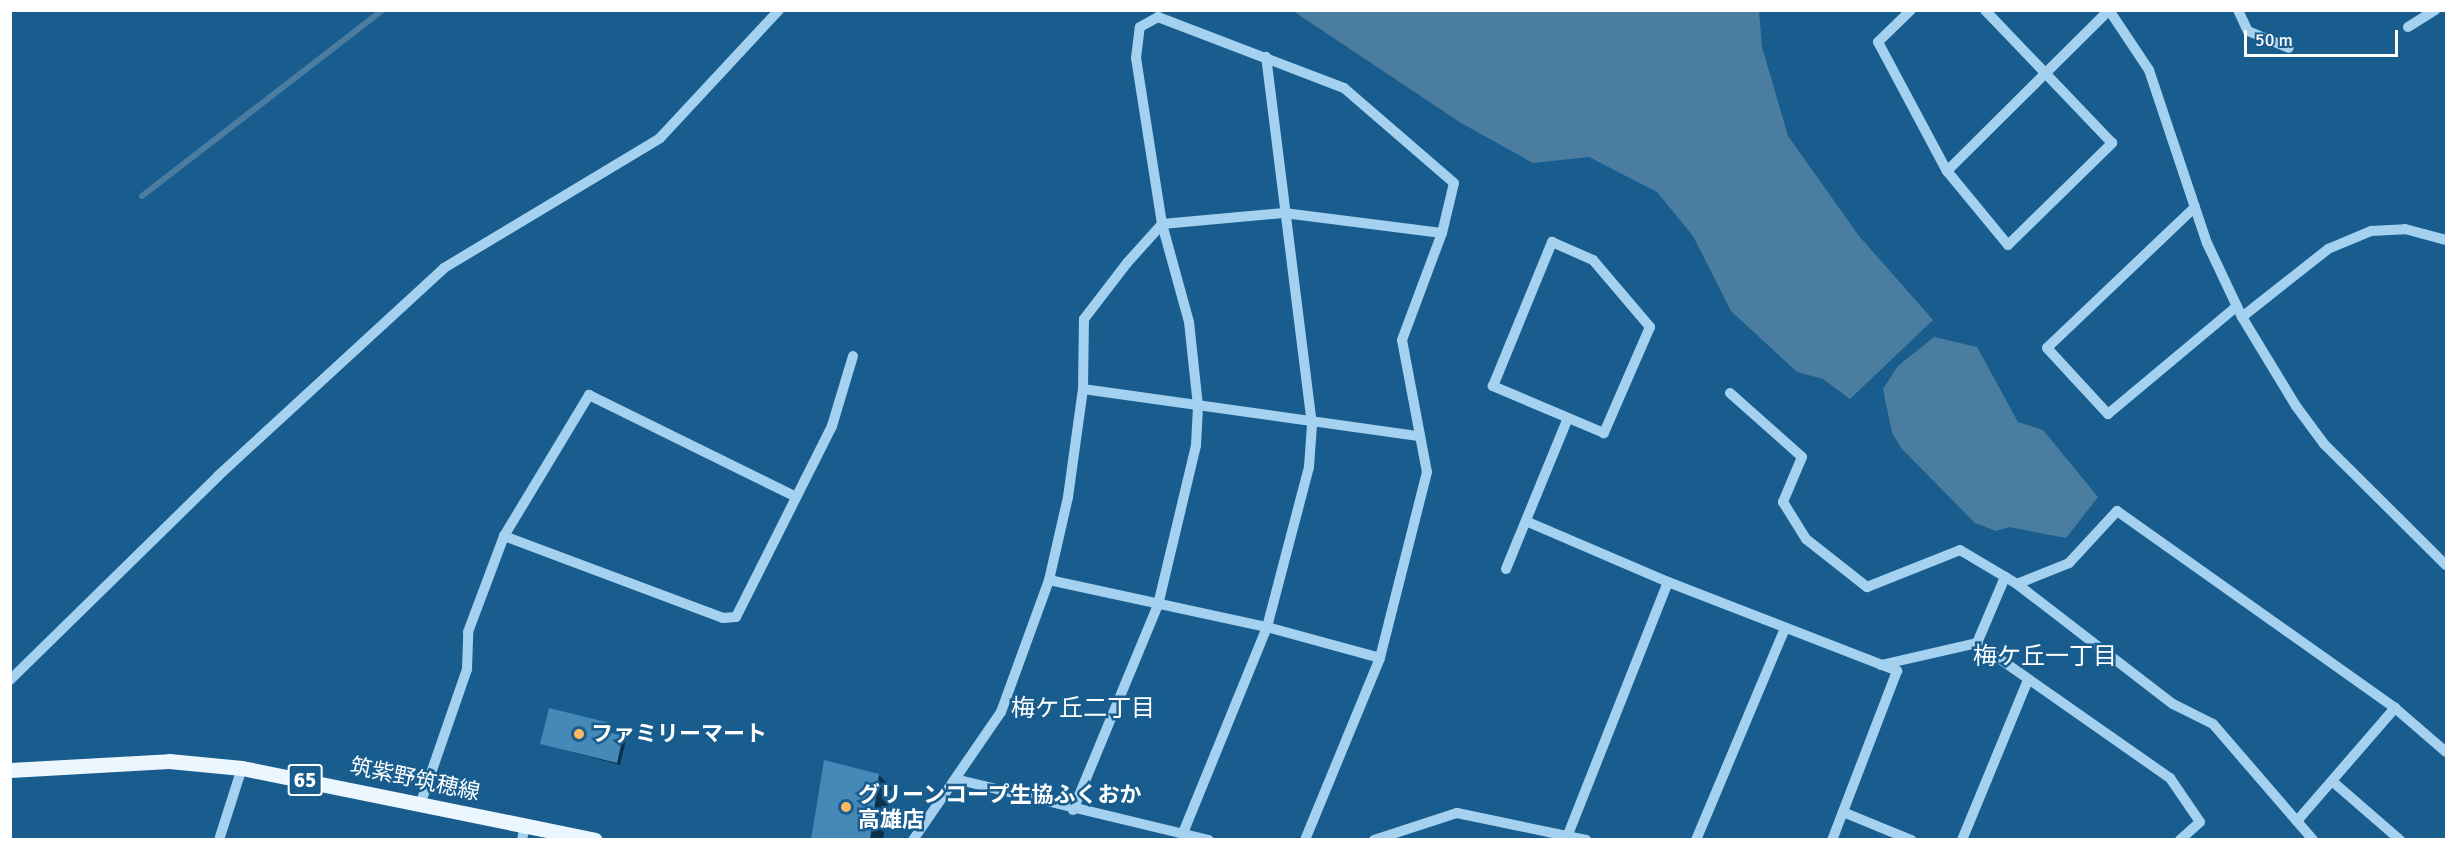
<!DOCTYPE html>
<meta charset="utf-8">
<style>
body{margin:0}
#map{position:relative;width:2457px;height:850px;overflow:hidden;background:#185d8e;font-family:Signika,"Noto Sans JP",sans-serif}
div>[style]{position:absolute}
.water>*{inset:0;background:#4b7da0}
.shadow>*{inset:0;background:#0007}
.stream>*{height:6px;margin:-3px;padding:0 3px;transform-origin:3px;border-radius:3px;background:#4b7da0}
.building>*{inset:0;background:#4489b8}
.minor>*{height:10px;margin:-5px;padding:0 5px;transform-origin:5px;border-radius:5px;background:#a3d1ef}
.major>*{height:15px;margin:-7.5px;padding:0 7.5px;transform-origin:7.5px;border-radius:7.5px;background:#ebf6ff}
.dots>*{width:16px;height:16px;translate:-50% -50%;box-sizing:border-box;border:3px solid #185d8e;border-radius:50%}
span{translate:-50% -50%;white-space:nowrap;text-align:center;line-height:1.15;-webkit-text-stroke:5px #185d8e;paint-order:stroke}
.shield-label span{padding:2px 4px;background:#185d8e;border:2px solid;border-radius:4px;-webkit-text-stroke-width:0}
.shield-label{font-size:21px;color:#fff;font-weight:700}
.poi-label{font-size:22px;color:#fff;font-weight:700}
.left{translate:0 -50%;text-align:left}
.street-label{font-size:22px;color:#fff}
.neighbourhood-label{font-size:24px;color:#fff}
.frame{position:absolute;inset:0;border:12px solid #fff;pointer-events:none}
.scale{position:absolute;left:2244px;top:30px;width:154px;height:27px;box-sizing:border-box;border:3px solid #fff;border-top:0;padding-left:8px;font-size:18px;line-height:21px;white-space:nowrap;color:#fff;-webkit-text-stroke:4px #185d8e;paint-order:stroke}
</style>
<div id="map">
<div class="water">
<i style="clip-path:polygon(1293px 11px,1759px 11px,1762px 47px,1788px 136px,1859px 236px,1933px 320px,1850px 399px,1823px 379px,1797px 372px,1731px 311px,1693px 236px,1657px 192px,1589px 157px,1533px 163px,1461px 123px)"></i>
<i style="clip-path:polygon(1934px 337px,1977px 347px,2018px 422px,2043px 430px,2098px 497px,2066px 538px,2009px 527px,1996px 531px,1975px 523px,1902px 449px,1892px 433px,1883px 389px,1898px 366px)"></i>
</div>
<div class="shadow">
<i style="clip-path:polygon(610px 725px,611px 734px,626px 740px,620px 765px,542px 744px)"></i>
<i style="clip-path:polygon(879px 775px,891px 787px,883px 840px,813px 840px)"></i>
</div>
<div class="stream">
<i style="left:142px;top:196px;width:304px;rotate:-37.7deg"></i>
</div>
<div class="building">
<i style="clip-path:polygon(549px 708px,610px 723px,608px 732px,623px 736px,617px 763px,540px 744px)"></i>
<i style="clip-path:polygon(824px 760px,879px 774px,870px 840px,811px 840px)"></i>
</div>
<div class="minor">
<i style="left:1911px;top:10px;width:46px;rotate:135.9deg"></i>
<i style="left:1878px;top:42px;width:146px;rotate:61.9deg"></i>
<i style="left:1947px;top:171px;width:96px;rotate:50.5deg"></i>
<i style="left:2008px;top:245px;width:146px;rotate:-44.4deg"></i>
<i style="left:2112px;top:143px;width:184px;rotate:-133.7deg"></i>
<i style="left:2109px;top:10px;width:72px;rotate:56.3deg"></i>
<i style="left:2149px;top:70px;width:182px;rotate:71.5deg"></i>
<i style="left:2207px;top:243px;width:82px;rotate:64.7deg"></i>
<i style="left:2242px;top:317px;width:104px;rotate:58.8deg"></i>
<i style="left:2296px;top:406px;width:47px;rotate:53.6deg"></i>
<i style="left:2324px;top:444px;width:172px;rotate:44.8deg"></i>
<i style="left:2238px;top:10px;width:23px;rotate:65deg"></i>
<i style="left:2248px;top:31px;width:44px;rotate:22.5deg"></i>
<i style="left:2408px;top:27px;width:32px;rotate:-32deg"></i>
<i style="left:1947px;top:171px;width:228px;rotate:-44.8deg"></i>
<i style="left:2195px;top:207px;width:204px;rotate:136.4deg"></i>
<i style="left:2047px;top:348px;width:90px;rotate:47.3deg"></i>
<i style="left:2108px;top:414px;width:168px;rotate:-39.9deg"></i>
<i style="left:1552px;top:242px;width:45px;rotate:23.7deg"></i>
<i style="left:1593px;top:260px;width:88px;rotate:49.6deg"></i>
<i style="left:1650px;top:327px;width:116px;rotate:113.5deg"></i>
<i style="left:1604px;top:433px;width:121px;rotate:-157.1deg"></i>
<i style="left:1493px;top:386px;width:156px;rotate:-67.7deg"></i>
<i style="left:2242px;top:317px;width:110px;rotate:-38.3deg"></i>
<i style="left:2328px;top:249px;width:47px;rotate:-22.7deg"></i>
<i style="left:2371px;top:231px;width:34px;rotate:-3deg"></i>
<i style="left:2405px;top:229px;width:42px;rotate:15deg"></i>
<i style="left:1083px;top:389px;width:337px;rotate:8deg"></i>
<i style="left:1730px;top:393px;width:96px;rotate:41.6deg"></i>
<i style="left:1802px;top:457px;width:49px;rotate:112.9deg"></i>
<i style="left:1783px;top:502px;width:44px;rotate:58.1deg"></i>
<i style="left:1806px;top:539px;width:78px;rotate:38.2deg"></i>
<i style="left:1867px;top:587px;width:100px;rotate:-21.7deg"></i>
<i style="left:1960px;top:550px;width:66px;rotate:30.8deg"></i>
<i style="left:2017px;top:584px;width:197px;rotate:37.6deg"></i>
<i style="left:2173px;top:704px;width:45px;rotate:26.6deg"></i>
<i style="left:2213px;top:724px;width:153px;rotate:49.2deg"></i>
<i style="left:1528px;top:522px;width:152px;rotate:23.2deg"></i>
<i style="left:504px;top:536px;width:165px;rotate:-58.9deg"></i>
<i style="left:589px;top:395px;width:231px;rotate:26.2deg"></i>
<i style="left:1506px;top:569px;width:161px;rotate:-67.7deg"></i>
<i style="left:1049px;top:580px;width:223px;rotate:12.2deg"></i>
<i style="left:1267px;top:627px;width:117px;rotate:15.3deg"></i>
<i style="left:2017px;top:584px;width:56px;rotate:-22deg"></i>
<i style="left:2069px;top:563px;width:71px;rotate:-47.3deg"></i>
<i style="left:2117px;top:511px;width:341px;rotate:35.3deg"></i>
<i style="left:2395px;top:708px;width:67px;rotate:40.8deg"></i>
<i style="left:1977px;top:643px;width:72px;rotate:-67deg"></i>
<i style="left:1881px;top:665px;width:98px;rotate:-12.9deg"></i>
<i style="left:1977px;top:643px;width:236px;rotate:35deg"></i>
<i style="left:2170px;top:778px;width:53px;rotate:55.7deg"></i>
<i style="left:2200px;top:822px;width:27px;rotate:138deg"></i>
<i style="left:10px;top:680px;width:291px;rotate:-44.4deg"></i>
<i style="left:218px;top:476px;width:307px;rotate:-42.6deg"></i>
<i style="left:444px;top:268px;width:252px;rotate:-31deg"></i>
<i style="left:660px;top:138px;width:175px;rotate:-47.1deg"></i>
<i style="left:959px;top:780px;width:257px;rotate:13.5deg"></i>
<i style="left:2332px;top:781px;width:90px;rotate:40.9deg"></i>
<i style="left:421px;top:802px;width:141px;rotate:-70.9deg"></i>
<i style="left:467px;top:669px;width:37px;rotate:-88deg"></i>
<i style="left:468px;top:632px;width:103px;rotate:-69.4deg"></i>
<i style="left:504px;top:536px;width:234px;rotate:20.5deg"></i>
<i style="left:723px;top:618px;width:13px;rotate:-4deg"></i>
<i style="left:736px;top:617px;width:214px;rotate:-63.3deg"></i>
<i style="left:832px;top:426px;width:73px;rotate:-73.3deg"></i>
<i style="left:1073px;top:810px;width:222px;rotate:-67.5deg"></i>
<i style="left:1158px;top:605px;width:164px;rotate:-76.6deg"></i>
<i style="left:1196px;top:445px;width:39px;rotate:-87deg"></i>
<i style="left:1198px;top:406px;width:84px;rotate:-96.1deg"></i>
<i style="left:1189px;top:322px;width:102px;rotate:-105.4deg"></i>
<i style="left:1162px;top:224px;width:168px;rotate:-98.9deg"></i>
<i style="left:1136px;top:58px;width:31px;rotate:-83deg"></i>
<i style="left:1140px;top:27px;width:21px;rotate:-29deg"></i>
<i style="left:1158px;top:17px;width:199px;rotate:20.9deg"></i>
<i style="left:1344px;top:88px;width:145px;rotate:40.8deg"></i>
<i style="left:1454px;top:183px;width:51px;rotate:103.5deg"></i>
<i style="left:1442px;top:233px;width:114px;rotate:110.5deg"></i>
<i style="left:1402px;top:340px;width:134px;rotate:79.3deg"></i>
<i style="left:1427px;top:472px;width:192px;rotate:104.2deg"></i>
<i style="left:1380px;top:658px;width:197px;rotate:112.4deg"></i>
<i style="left:1843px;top:812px;width:74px;rotate:22.4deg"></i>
<i style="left:2297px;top:821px;width:150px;rotate:-49.1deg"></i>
<i style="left:1569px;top:832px;width:269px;rotate:-68.4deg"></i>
<i style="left:1668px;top:582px;width:246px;rotate:21.2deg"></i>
<i style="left:1897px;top:671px;width:181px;rotate:111deg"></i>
<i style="left:1183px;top:833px;width:222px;rotate:-67.8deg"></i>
<i style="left:1267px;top:627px;width:165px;rotate:-75.3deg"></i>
<i style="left:1309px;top:467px;width:42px;rotate:-85.9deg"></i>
<i style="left:1312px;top:425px;width:371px;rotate:-97.1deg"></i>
<i style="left:219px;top:840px;width:76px;rotate:-72.3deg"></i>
<i style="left:522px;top:840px;width:15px;rotate:-79deg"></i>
<i style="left:913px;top:840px;width:155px;rotate:-55.5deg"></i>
<i style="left:1001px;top:712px;width:140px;rotate:-70deg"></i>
<i style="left:1049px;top:580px;width:85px;rotate:-77.1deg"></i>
<i style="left:1068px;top:497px;width:109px;rotate:-82.1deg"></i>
<i style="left:1083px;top:389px;width:70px;rotate:-89.2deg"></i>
<i style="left:1084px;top:319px;width:71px;rotate:-52.5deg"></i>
<i style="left:1127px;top:263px;width:52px;rotate:-48.1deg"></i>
<i style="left:1162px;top:224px;width:122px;rotate:-5.2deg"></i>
<i style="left:1284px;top:213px;width:159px;rotate:7.2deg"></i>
<i style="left:1374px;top:840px;width:87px;rotate:-18deg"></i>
<i style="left:1457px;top:813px;width:132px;rotate:11.8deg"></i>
<i style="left:1696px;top:840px;width:230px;rotate:-67.2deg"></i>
<i style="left:1962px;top:840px;width:171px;rotate:-67.6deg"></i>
</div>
<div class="major">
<i style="left:10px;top:770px;width:159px;rotate:-3.2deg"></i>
<i style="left:169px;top:761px;width:73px;rotate:5.5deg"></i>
<i style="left:242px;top:768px;width:360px;rotate:11.5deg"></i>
</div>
<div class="dots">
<i style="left:579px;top:734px;background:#ffba61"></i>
<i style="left:846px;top:807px;background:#ffba61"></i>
</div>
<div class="shield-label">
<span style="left:305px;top:780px">65</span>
</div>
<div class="poi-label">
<span class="left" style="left:591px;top:734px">ファミリーマート</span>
<span class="left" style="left:858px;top:807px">グリーンコープ生協ふくおか<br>高雄店</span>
</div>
<div class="street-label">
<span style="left:415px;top:779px;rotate:12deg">筑紫野筑穂線</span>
</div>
<div class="neighbourhood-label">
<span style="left:2045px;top:657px">梅ケ丘一丁目</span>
<span style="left:1083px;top:709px">梅ケ丘二丁目</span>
</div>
<div class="frame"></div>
<div class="scale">50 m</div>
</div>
